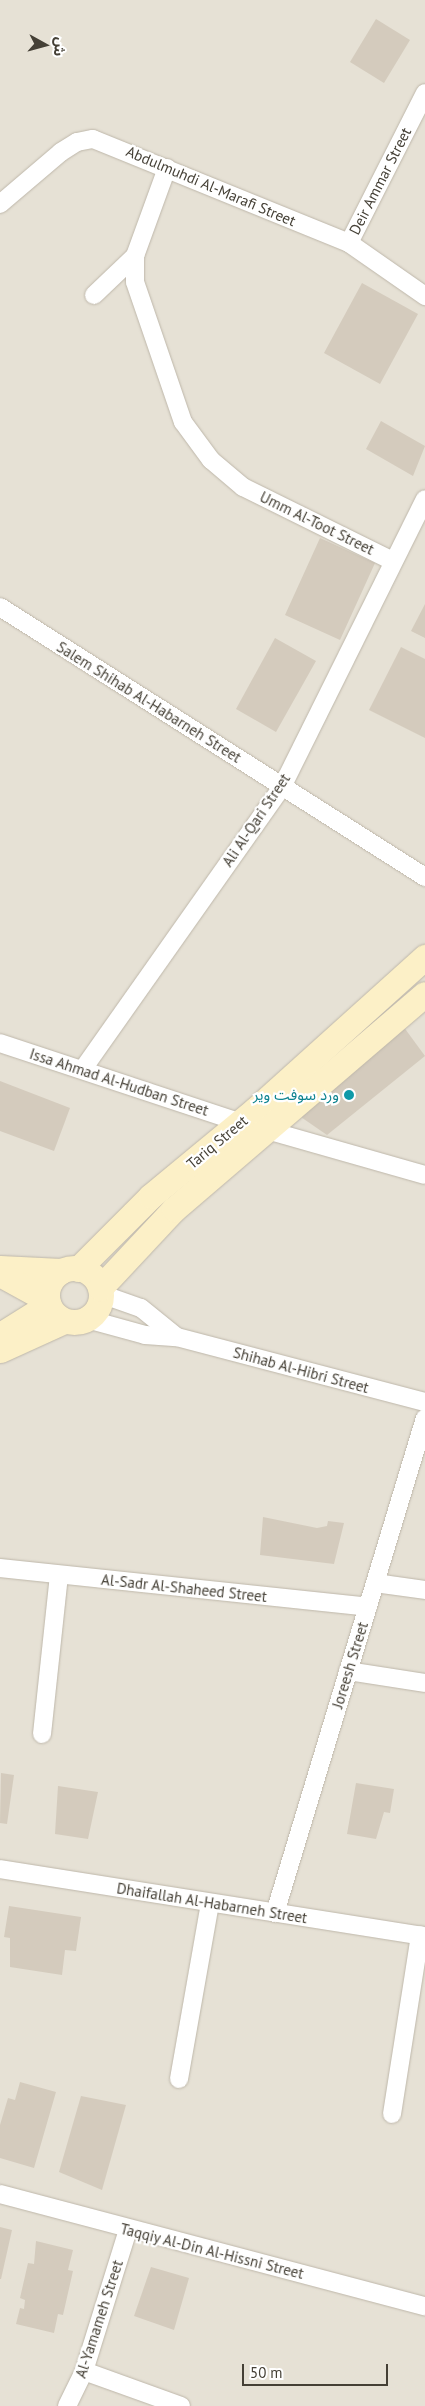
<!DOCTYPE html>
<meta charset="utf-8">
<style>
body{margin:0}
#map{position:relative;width:425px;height:2406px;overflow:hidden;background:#f3efe7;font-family:"PT Sans","Noto Sans Arabic",sans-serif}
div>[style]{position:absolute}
.residential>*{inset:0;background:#e6e1d5}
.building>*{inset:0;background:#d4cbbd}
.roads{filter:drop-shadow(0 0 1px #beb7aa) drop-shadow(0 0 1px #beb7aa)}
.street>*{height:18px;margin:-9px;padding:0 9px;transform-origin:9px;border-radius:9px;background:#fff}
.secondary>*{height:25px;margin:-12.5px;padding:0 12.5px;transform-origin:12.5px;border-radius:12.5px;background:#fcf0c7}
.secondary>.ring{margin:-12.5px;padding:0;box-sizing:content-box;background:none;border:25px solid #fcf0c7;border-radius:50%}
.dots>*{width:14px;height:14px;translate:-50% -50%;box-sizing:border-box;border:2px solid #fff;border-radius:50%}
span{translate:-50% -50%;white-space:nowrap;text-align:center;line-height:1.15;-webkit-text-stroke:4.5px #fff;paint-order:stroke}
.street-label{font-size:15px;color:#454036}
.culture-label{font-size:15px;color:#0d838f}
.right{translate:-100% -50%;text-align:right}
.north{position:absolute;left:20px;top:20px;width:50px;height:50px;-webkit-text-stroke:4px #fff;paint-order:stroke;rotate:97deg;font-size:14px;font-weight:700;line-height:20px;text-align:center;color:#454036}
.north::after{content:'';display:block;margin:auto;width:18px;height:22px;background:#454036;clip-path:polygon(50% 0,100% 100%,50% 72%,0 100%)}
.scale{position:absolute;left:242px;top:2364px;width:146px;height:22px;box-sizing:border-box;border:2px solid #454036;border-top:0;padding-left:6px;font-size:15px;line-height:18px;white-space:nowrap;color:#454036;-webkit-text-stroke:4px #fff;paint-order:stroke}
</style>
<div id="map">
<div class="residential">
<i style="clip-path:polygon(0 0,425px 0,425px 2406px,0 2406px)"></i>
</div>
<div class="building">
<i style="clip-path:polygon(376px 19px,410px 40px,384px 83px,350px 62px)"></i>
<i style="clip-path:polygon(362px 283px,418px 314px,380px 384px,324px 353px)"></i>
<i style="clip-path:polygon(381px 421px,425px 446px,413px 476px,366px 449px)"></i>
<i style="clip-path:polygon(320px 538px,375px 563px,340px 640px,285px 615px)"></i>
<i style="clip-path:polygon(425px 604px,425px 638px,411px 631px)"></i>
<i style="clip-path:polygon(275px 638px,316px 661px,276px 732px,236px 709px)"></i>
<i style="clip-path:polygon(401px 647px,425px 659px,425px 738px,369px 710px)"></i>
<i style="clip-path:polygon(403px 1026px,425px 1056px,327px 1135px,298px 1115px)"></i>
<i style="clip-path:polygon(0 1081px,70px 1108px,54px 1151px,0 1131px)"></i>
<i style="clip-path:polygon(263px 1517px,317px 1528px,327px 1526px,328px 1521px,344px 1523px,334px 1564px,260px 1555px)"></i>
<i style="clip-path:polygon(1px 1773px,14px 1775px,7px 1824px,0 1823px)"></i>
<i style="clip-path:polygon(356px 1783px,394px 1789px,390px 1813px,384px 1812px,376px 1839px,347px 1834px)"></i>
<i style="clip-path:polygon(58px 1786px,98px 1792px,88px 1839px,55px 1834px)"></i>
<i style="clip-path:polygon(9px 1906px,81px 1917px,76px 1951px,65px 1950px,62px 1975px,10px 1967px,10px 1938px,4px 1937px)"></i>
<i style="clip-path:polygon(20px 2082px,56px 2092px,34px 2168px,0 2158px,0 2125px,8px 2098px,15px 2100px)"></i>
<i style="clip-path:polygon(81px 2096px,126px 2105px,102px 2190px,59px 2172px)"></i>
<i style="clip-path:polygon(0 2227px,12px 2230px,1px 2279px,0 2279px)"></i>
<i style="clip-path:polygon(36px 2241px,73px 2250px,68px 2270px,73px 2271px,63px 2315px,58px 2314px,54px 2333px,16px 2324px,20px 2308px,24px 2309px,25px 2300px,20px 2298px,28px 2263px,34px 2264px)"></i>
<i style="clip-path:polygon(151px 2267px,189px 2278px,174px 2330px,134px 2316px)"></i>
</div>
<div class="roads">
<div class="street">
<i style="left:167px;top:168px;width:94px;rotate:110deg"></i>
<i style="left:135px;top:256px;width:26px;rotate:90deg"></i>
<i style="left:135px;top:282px;width:148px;rotate:71.1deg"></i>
<i style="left:183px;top:422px;width:47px;rotate:53.6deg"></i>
<i style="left:211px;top:460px;width:42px;rotate:40.2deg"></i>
<i style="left:243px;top:487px;width:165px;rotate:26.3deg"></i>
<i style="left:0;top:204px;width:80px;rotate:-40.4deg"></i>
<i style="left:61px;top:152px;width:19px;rotate:-32deg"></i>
<i style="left:77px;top:142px;width:16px;rotate:-11deg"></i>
<i style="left:93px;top:139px;width:276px;rotate:22.1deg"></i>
<i style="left:349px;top:243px;width:93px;rotate:34.9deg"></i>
<i style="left:349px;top:243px;width:168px;rotate:-63.1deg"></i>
<i style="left:94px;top:295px;width:57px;rotate:-43.6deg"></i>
<i style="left:0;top:607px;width:504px;rotate:32.43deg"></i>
<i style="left:0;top:1043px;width:252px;rotate:18.3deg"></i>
<i style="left:239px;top:1122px;width:193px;rotate:15.9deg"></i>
<i style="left:83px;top:1069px;width:347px;rotate:-54.8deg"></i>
<i style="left:283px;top:785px;width:319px;rotate:-63.6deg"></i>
<i style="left:101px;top:1294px;width:42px;rotate:19.3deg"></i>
<i style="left:141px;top:1308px;width:46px;rotate:38.9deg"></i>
<i style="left:87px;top:1319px;width:60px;rotate:15.4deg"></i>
<i style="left:145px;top:1335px;width:32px;rotate:4deg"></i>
<i style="left:177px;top:1337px;width:256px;rotate:14.7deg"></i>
<i style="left:0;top:1568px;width:370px;rotate:6deg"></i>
<i style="left:375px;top:1583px;width:50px;rotate:8deg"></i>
<i style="left:348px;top:1671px;width:78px;rotate:8.9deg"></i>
<i style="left:42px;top:1734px;width:160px;rotate:-83.9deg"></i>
<i style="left:0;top:1869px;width:430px;rotate:9deg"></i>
<i style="left:275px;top:1913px;width:517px;rotate:-73.14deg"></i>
<i style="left:179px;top:2079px;width:178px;rotate:-80deg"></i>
<i style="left:392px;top:2114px;width:181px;rotate:-81.1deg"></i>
<i style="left:0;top:2194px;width:440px;rotate:14.8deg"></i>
<i style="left:84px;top:2371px;width:103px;rotate:19.8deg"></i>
<i style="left:67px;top:2406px;width:39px;rotate:-64deg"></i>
<i style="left:84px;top:2371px;width:148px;rotate:-72.7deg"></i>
</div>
<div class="secondary">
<i style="left:0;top:1268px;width:61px;rotate:2.8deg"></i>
<i class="ring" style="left:47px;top:1268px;width:29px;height:29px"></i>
<i style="left:78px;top:1269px;width:103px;rotate:-45deg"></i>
<i style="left:151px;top:1196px;width:135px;rotate:-39.6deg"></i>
<i style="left:255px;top:1110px;width:229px;rotate:-42deg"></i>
<i style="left:0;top:1274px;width:54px;rotate:29deg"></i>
<i style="left:100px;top:1288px;width:108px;rotate:-46.9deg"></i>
<i style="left:174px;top:1209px;width:330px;rotate:-40.6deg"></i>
<i style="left:0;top:1335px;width:57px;rotate:-32deg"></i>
<i style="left:0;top:1350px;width:70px;rotate:-24.4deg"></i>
</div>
</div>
<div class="dots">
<i style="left:349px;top:1095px;background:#0f9aa8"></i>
</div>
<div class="street-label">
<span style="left:380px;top:181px;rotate:-63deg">Deir Ammar Street</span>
<span style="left:211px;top:186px;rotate:23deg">Abdulmuhdi Al-Marafi Street</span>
<span style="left:317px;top:523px;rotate:26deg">Umm Al-Toot Street</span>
<span style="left:149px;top:702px;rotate:32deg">Salem Shihab Al-Habarneh Street</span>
<span style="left:256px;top:820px;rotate:-56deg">Ali Al-Qari Street</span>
<span style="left:119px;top:1082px;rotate:18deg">Issa Ahmad Al-Hudban Street</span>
<span style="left:217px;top:1142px;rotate:-40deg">Tariq Street</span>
<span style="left:301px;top:1370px;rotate:15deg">Shihab Al-Hibri Street</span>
<span style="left:184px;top:1588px;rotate:6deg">Al-Sadr Al-Shaheed Street</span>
<span style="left:350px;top:1665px;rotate:-73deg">Joreesh Street</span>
<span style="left:212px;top:1903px;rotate:9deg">Dhaifallah Al-Habarneh Street</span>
<span style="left:212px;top:2251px;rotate:14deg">Taqqiy Al-Din Al-Hissni Street</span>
<span style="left:99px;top:2319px;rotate:-72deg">Al-Yamameh Street</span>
</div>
<div class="culture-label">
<span class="right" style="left:339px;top:1095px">ورد سوفت وير</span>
</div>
<div class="north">ش</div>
<div class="scale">50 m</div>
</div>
